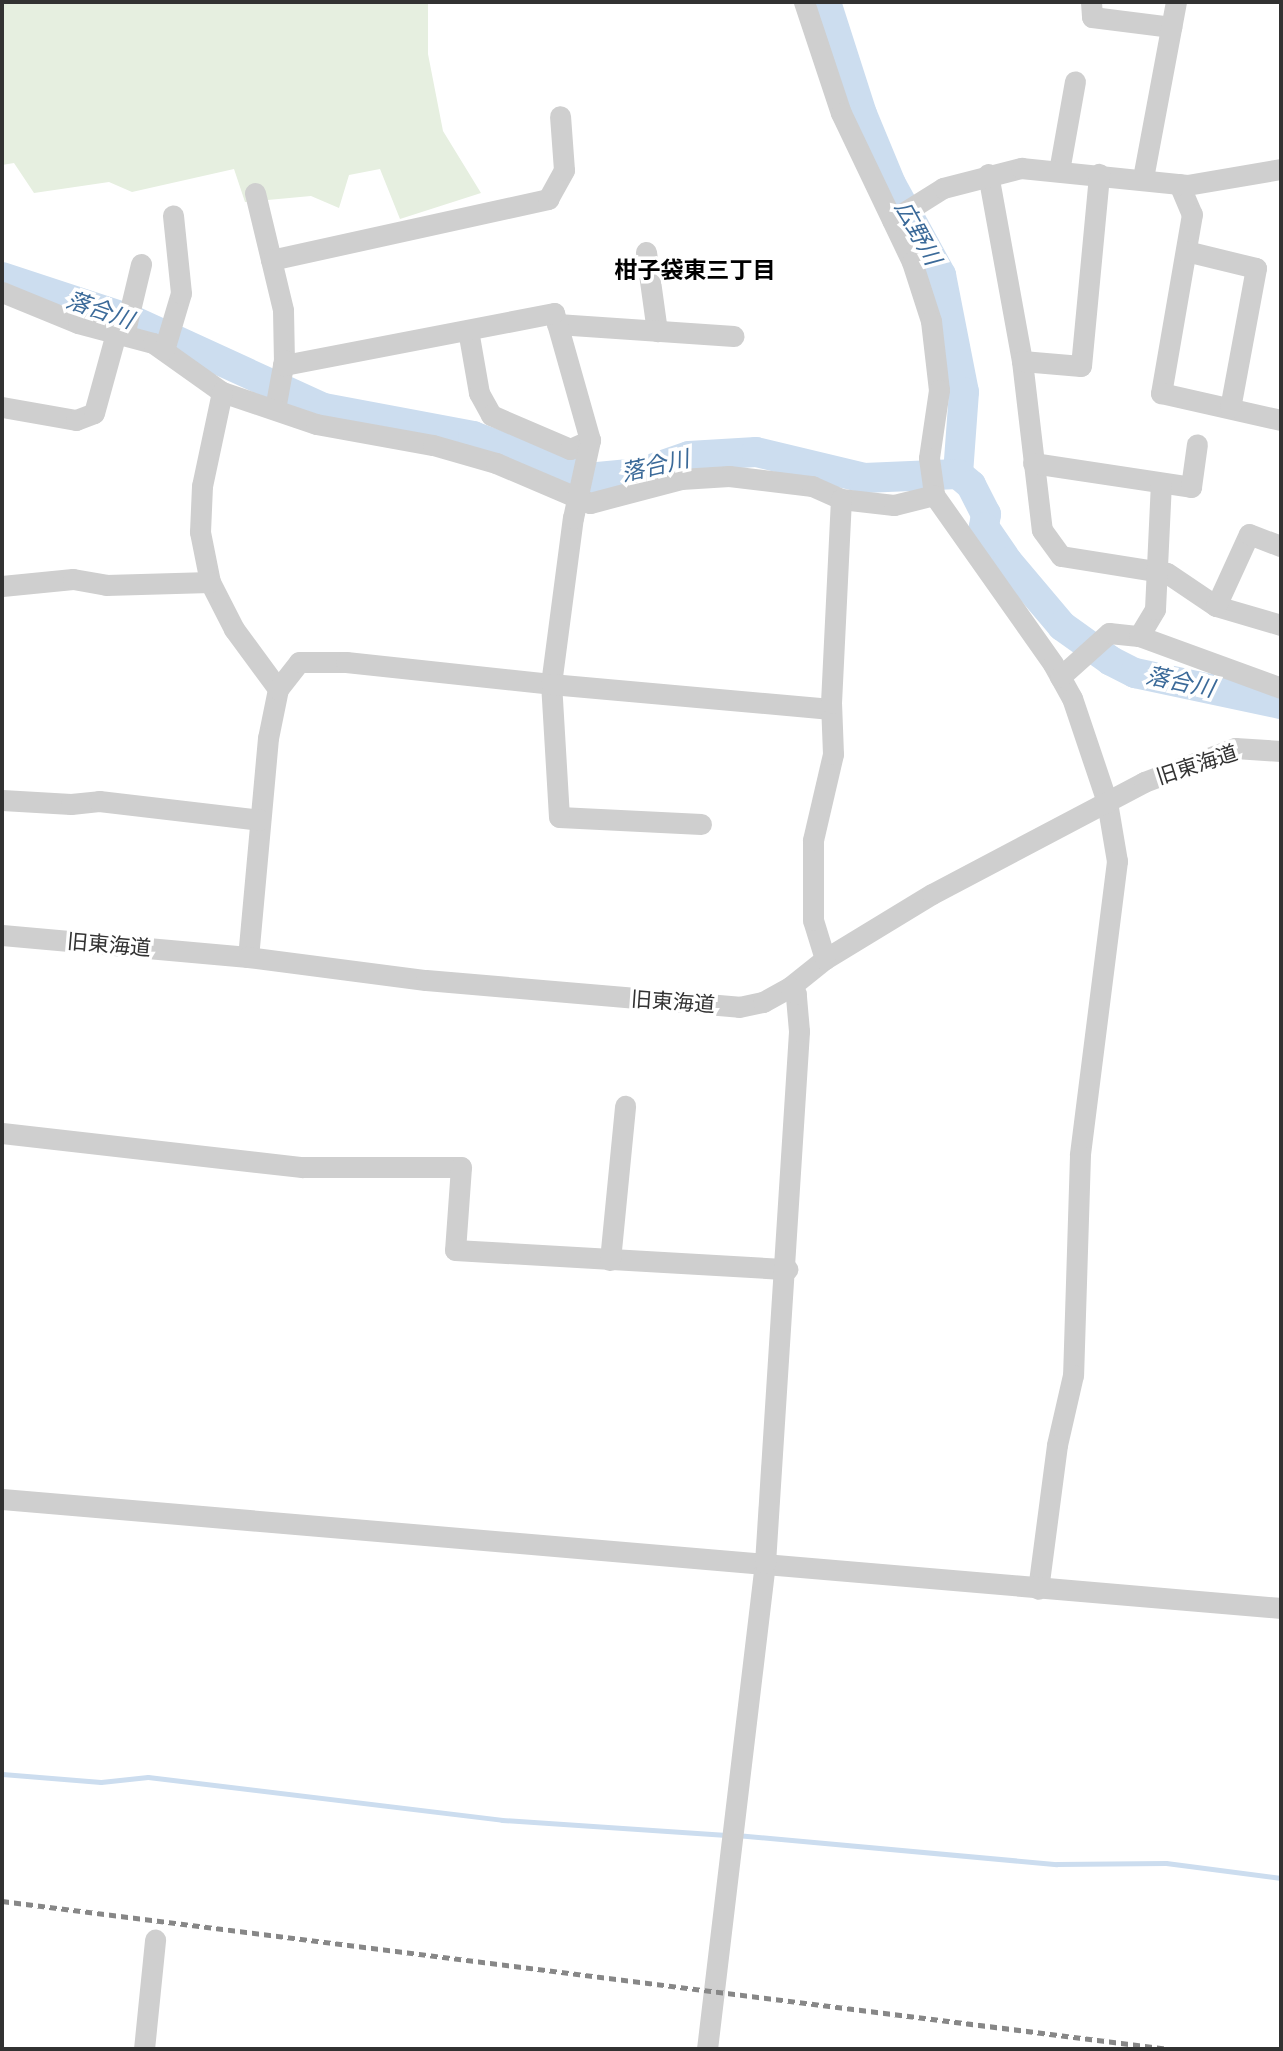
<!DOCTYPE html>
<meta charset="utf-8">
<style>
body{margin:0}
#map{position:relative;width:1283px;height:2051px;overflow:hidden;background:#fff;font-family:"DejaVu Sans","Noto Sans JP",sans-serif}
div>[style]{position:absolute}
.green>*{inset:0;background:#e6efe0}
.stream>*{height:5px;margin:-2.5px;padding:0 2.5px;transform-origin:2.5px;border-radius:2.5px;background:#ccddef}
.river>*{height:30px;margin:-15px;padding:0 15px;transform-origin:15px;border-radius:15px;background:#ccddef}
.minor>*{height:21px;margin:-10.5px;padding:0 10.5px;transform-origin:10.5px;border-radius:10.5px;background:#cfcfcf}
.rail>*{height:5px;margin-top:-2.5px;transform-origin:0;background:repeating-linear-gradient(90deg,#878787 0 7px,transparent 0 12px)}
span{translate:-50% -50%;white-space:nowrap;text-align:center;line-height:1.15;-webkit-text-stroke:7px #fff;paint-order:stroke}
.street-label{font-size:21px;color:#323232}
.water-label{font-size:23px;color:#3b6a99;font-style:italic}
.neighbourhood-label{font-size:23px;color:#000;font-weight:700}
.frame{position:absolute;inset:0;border:4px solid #323232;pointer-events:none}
</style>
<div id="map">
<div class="green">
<i style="clip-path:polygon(2px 2px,428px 2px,428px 54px,443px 131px,481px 193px,400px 219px,380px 169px,349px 175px,339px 208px,311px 196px,245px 202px,234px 169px,132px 192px,109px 182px,34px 193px,14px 163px,2px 165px)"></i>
</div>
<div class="stream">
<i style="left:2px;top:1774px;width:99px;rotate:4.6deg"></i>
<i style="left:101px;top:1782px;width:47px;rotate:-6.1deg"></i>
<i style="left:148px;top:1777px;width:357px;rotate:6.9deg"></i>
<i style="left:502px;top:1820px;width:225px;rotate:3.8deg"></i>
<i style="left:736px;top:1835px;width:322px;rotate:5.2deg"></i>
<i style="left:1057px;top:1864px;width:109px;rotate:-0.5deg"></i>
<i style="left:1166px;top:1863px;width:116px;rotate:7.4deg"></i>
</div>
<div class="river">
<i style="left:826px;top:2px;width:118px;rotate:72.2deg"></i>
<i style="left:862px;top:114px;width:76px;rotate:67.5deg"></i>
<i style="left:891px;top:184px;width:104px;rotate:61.2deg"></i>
<i style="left:941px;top:275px;width:119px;rotate:78.9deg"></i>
<i style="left:964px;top:392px;width:82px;rotate:94.2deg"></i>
<i style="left:2px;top:277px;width:132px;rotate:18.2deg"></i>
<i style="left:127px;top:318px;width:217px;rotate:24.6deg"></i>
<i style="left:324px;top:408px;width:152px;rotate:10.6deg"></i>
<i style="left:473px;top:436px;width:121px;rotate:20.2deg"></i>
<i style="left:587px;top:478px;width:53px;rotate:-5.4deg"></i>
<i style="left:640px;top:473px;width:52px;rotate:-19.1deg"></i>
<i style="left:689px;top:456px;width:67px;rotate:-3.4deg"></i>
<i style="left:756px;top:452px;width:111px;rotate:13.5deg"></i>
<i style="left:864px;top:478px;width:94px;rotate:-2.4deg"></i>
<i style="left:958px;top:474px;width:17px;rotate:40deg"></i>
<i style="left:971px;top:485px;width:33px;rotate:63deg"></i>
<i style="left:986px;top:514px;width:13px;rotate:99deg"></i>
<i style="left:984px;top:527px;width:42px;rotate:55.6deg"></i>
<i style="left:1008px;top:562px;width:84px;rotate:49.8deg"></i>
<i style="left:1062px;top:626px;width:60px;rotate:35.5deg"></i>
<i style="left:1111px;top:661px;width:27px;rotate:27deg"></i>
<i style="left:1135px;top:673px;width:149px;rotate:12deg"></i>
</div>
<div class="minor">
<i style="left:804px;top:2px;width:117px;rotate:71.6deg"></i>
<i style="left:841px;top:113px;width:165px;rotate:64.5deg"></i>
<i style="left:912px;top:262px;width:62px;rotate:72.1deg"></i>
<i style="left:931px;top:321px;width:69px;rotate:83.4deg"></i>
<i style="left:939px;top:390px;width:69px;rotate:98.4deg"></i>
<i style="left:929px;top:458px;width:37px;rotate:82deg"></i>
<i style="left:934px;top:495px;width:207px;rotate:54.8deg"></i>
<i style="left:1053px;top:664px;width:39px;rotate:61deg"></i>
<i style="left:1072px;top:698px;width:110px;rotate:71.4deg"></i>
<i style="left:1107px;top:802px;width:60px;rotate:80.4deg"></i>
<i style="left:1117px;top:861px;width:296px;rotate:97.2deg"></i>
<i style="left:1080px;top:1155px;width:220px;rotate:91.8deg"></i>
<i style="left:1073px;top:1375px;width:72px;rotate:102.9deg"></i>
<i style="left:1057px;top:1445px;width:145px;rotate:97.5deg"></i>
<i style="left:1091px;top:2px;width:15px;rotate:86deg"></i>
<i style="left:1092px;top:17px;width:80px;rotate:7.2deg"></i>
<i style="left:1059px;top:171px;width:91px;rotate:-79.9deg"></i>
<i style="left:988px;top:174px;width:190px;rotate:79.7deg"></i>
<i style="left:1022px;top:361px;width:170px;rotate:83.3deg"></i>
<i style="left:1042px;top:530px;width:32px;rotate:54deg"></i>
<i style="left:1061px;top:556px;width:107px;rotate:9.1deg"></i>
<i style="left:1167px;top:573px;width:59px;rotate:34deg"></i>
<i style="left:1216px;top:606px;width:68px;rotate:16.3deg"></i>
<i style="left:1143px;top:178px;width:179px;rotate:-79.4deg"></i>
<i style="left:1179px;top:184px;width:33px;rotate:67deg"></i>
<i style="left:1192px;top:214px;width:182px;rotate:99.8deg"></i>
<i style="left:1161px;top:393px;width:123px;rotate:12.7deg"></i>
<i style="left:255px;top:193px;width:120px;rotate:76.5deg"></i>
<i style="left:283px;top:310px;width:50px;rotate:88.9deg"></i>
<i style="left:284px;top:360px;width:50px;rotate:100.4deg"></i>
<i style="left:892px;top:220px;width:60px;rotate:-32.1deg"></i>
<i style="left:943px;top:188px;width:81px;rotate:-14.4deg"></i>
<i style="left:1021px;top:168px;width:167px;rotate:5.8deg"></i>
<i style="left:1187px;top:185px;width:95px;rotate:-9.7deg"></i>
<i style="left:1186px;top:251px;width:72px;rotate:13.7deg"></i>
<i style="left:1256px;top:268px;width:142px;rotate:100.5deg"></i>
<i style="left:646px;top:252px;width:80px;rotate:82.1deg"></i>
<i style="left:271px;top:260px;width:284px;rotate:-12.4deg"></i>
<i style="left:548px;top:199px;width:33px;rotate:-61deg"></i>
<i style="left:564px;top:170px;width:54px;rotate:-94.2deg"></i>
<i style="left:2px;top:292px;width:82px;rotate:22.2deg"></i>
<i style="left:78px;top:323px;width:78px;rotate:14.9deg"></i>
<i style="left:153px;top:343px;width:85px;rotate:35.4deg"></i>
<i style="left:222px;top:392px;width:99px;rotate:18.8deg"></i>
<i style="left:316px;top:424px;width:119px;rotate:10.2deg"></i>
<i style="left:433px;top:445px;width:66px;rotate:15.9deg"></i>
<i style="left:496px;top:463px;width:102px;rotate:23.1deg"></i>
<i style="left:590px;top:503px;width:94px;rotate:-14.8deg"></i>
<i style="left:681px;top:479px;width:48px;rotate:-3.6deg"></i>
<i style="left:729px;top:476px;width:84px;rotate:6.9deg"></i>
<i style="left:812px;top:486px;width:32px;rotate:24deg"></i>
<i style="left:841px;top:499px;width:53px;rotate:6.5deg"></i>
<i style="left:894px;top:505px;width:41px;rotate:-14deg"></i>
<i style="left:557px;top:324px;width:177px;rotate:3.9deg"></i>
<i style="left:468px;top:330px;width:64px;rotate:80.1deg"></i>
<i style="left:479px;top:393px;width:25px;rotate:61deg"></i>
<i style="left:491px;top:415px;width:86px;rotate:23.3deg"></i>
<i style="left:570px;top:449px;width:22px;rotate:-24deg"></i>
<i style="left:124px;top:335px;width:73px;rotate:-76.5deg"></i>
<i style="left:164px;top:350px;width:59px;rotate:-73.4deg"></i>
<i style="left:181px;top:293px;width:78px;rotate:-95.9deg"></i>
<i style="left:1022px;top:361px;width:59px;rotate:4.8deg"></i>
<i style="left:1081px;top:366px;width:193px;rotate:-84.6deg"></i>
<i style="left:222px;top:392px;width:96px;rotate:102deg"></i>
<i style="left:202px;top:486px;width:46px;rotate:92.5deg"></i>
<i style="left:200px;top:532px;width:51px;rotate:78.7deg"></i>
<i style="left:210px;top:582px;width:53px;rotate:62.9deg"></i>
<i style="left:234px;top:629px;width:74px;rotate:53.7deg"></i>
<i style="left:278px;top:689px;width:50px;rotate:101.5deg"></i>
<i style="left:268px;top:738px;width:220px;rotate:95.2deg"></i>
<i style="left:2px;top:407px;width:75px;rotate:10deg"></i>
<i style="left:76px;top:420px;width:19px;rotate:-21deg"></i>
<i style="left:94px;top:413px;width:83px;rotate:-74.6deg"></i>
<i style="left:1033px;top:463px;width:160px;rotate:8.6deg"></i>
<i style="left:1191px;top:487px;width:43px;rotate:-82.1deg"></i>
<i style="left:2px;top:586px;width:71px;rotate:-5.6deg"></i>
<i style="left:73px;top:579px;width:34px;rotate:10deg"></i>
<i style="left:106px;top:585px;width:104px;rotate:-1.7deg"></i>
<i style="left:1216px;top:606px;width:79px;rotate:-65.4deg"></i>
<i style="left:1249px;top:534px;width:34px;rotate:21deg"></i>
<i style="left:1139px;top:636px;width:151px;rotate:20.1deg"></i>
<i style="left:1060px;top:677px;width:66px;rotate:-41.9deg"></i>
<i style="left:1109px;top:633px;width:30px;rotate:6deg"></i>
<i style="left:1139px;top:636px;width:31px;rotate:-59deg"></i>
<i style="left:1155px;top:609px;width:126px;rotate:-87.3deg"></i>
<i style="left:278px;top:689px;width:34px;rotate:-52deg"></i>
<i style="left:299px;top:662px;width:47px"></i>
<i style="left:346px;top:662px;width:206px;rotate:6.1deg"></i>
<i style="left:551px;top:684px;width:167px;rotate:-82.5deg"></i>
<i style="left:573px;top:518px;width:80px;rotate:-77.7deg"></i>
<i style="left:590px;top:440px;width:132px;rotate:-105.8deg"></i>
<i style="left:554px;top:313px;width:276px;rotate:169.1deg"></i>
<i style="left:2px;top:800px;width:69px;rotate:3.3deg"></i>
<i style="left:71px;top:804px;width:28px;rotate:-6deg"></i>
<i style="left:99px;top:801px;width:162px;rotate:6.7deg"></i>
<i style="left:701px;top:824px;width:142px;rotate:-177.2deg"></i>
<i style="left:559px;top:817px;width:133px;rotate:-93.4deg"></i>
<i style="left:551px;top:684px;width:281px;rotate:5.1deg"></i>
<i style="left:2px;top:935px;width:247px;rotate:5.1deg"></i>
<i style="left:248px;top:957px;width:179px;rotate:7.4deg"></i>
<i style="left:426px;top:980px;width:314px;rotate:4.9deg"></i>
<i style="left:739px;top:1007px;width:25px;rotate:-12deg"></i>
<i style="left:763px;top:1002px;width:31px;rotate:-29deg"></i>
<i style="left:790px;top:987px;width:45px;rotate:-38.7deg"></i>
<i style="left:825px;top:959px;width:125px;rotate:-31.3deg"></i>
<i style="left:932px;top:894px;width:240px;rotate:-27.8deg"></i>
<i style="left:1144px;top:782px;width:97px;rotate:-20.5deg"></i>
<i style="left:1235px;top:748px;width:46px;rotate:3.7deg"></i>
<i style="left:825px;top:959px;width:41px;rotate:-107.1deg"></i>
<i style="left:813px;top:920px;width:80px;rotate:-90deg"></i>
<i style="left:813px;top:840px;width:88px;rotate:-76.9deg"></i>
<i style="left:833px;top:754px;width:51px;rotate:-92.2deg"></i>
<i style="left:831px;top:703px;width:204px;rotate:-87.2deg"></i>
<i style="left:2px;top:1133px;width:302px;rotate:6.5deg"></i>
<i style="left:302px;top:1167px;width:159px"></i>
<i style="left:461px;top:1167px;width:83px;rotate:94.1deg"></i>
<i style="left:455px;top:1250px;width:333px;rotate:3.3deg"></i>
<i style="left:610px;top:1260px;width:155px;rotate:-84.4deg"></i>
<i style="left:2px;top:1499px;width:1284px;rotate:4.87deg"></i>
<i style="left:144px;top:2049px;width:110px;rotate:-84.2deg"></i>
<i style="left:707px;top:2049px;width:489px;rotate:-83.2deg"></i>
<i style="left:765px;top:1563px;width:533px;rotate:-86.34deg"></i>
<i style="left:799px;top:1031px;width:37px;rotate:-95deg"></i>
<i style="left:796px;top:994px;width:9px;rotate:-131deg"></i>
</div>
<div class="rail">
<i style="left:2px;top:1901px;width:1176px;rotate:7.23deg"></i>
</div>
<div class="street-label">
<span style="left:1197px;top:765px;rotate:-18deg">旧東海道</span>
<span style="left:109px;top:945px;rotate:5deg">旧東海道</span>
<span style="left:673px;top:1002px;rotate:4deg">旧東海道</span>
</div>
<div class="water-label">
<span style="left:918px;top:233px;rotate:61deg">広野川</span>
<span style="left:100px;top:310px;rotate:19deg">落合川</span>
<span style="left:655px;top:466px;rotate:-13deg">落合川</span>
<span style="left:1180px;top:682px;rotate:12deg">落合川</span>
</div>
<div class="neighbourhood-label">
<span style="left:695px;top:270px">柑子袋東三丁目</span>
</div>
<div class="frame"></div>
</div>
